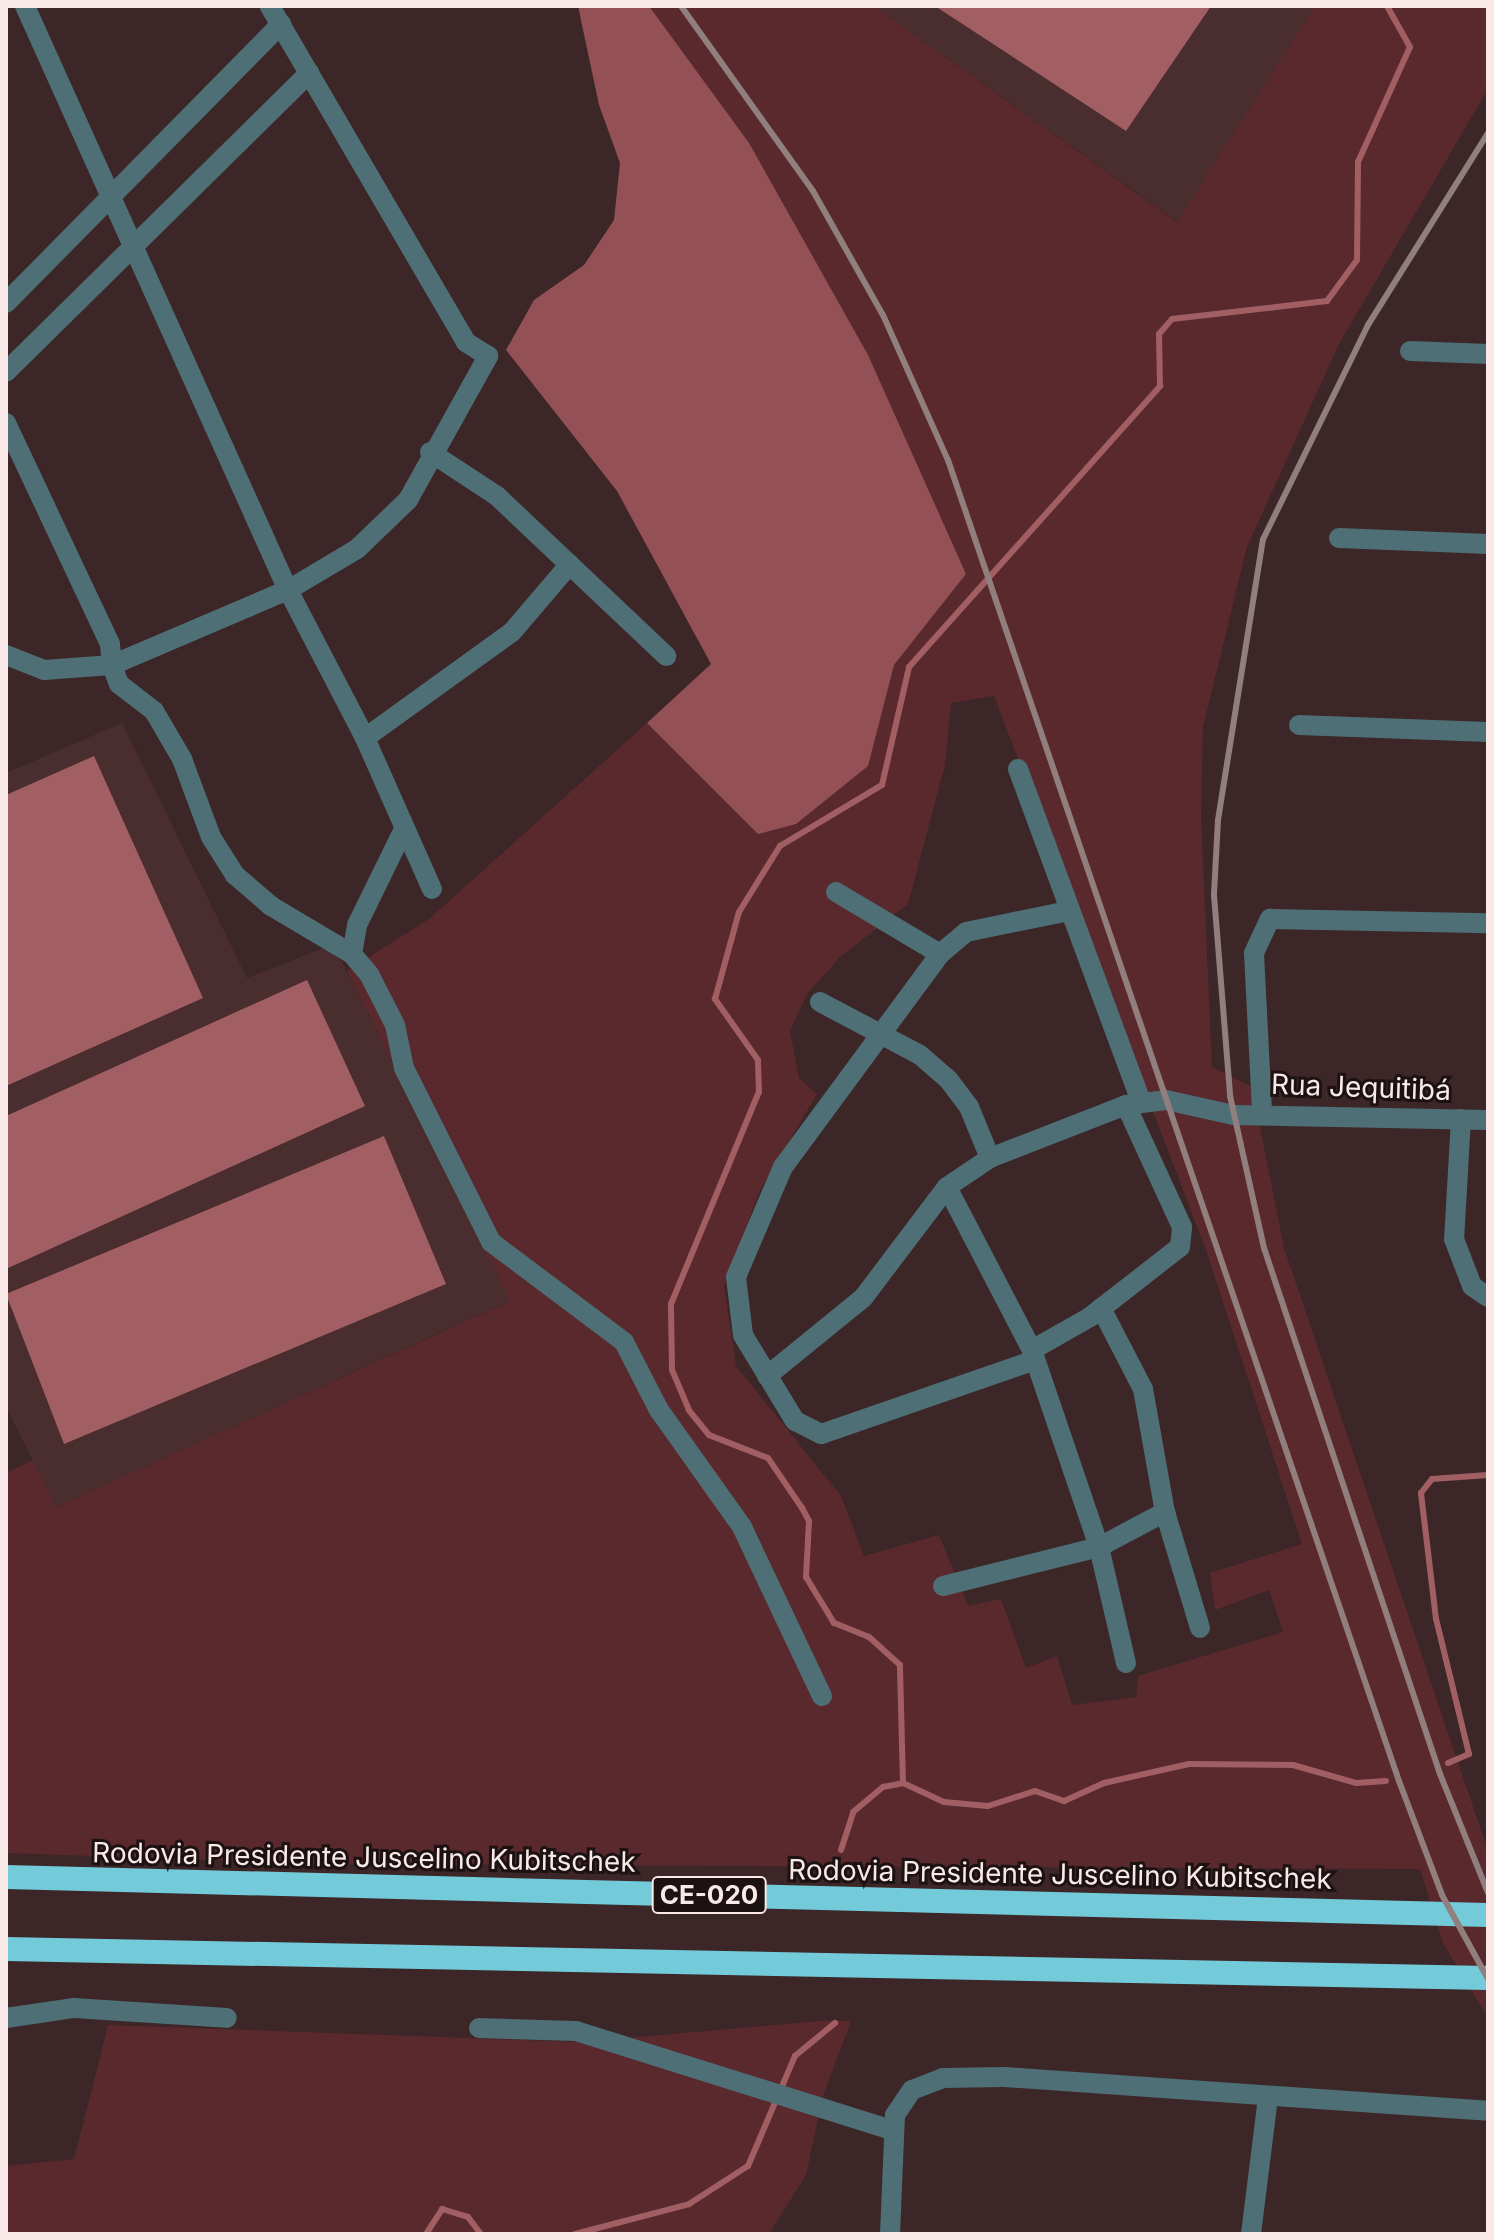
<!DOCTYPE html>
<meta charset="utf-8">
<style>
body{margin:0}
#map{position:relative;width:1494px;height:2240px;overflow:hidden;background:#3c2627;font-family:Inter,sans-serif}
div>[style]{position:absolute}
.built>*{inset:0;background:#4a2d2e}
.green>*{inset:0;background:#59292d}
.forest>*{inset:0;background:#935156}
.water>*{inset:0;background:#a25f63}
.stream>*{height:6px;margin:-3px;padding:0 3px;transform-origin:3px;border-radius:3px;background:#a25f63}
.minor>*{height:20px;margin:-10px;padding:0 10px;transform-origin:10px;border-radius:10px;background:#4e6f75}
.highway>*{height:24px;margin:-12px;padding:0 12px;transform-origin:12px;border-radius:12px;background:#73cbda}
.rail>*{height:6px;margin:-3px;padding:0 3px;transform-origin:3px;border-radius:3px;background:#917e7e}
span{translate:-50% -50%;white-space:nowrap;text-align:center;line-height:1.15;-webkit-text-stroke:6px #1c1212;paint-order:stroke}
.shield-label span{padding:2px 6px;background:#1c1212;border:2px solid;border-radius:6px;-webkit-text-stroke-width:0}
.shield-label{font-size:26px;color:#f9e9e9;font-weight:700}
.street-label{font-size:28px;color:#f9e9e9}
.frame{position:absolute;inset:0;border:8px solid #f9e9e9;pointer-events:none}
</style>
<div id="map">
<div class="built">
<i style="clip-path:polygon(874px 6px,1315px 6px,1178px 222px)"></i>
<i style="clip-path:polygon(122px 723px,247px 978px,333px 944px,511px 1300px,56px 1507px,6px 1407px,6px 773px)"></i>
</div>
<div class="green">
<i style="clip-path:polygon(evenodd,649px 6px,874px 6px,1177px 222px,1315px 6px,1488px 6px,1488px 89px,1339px 344px,1247px 547px,1203px 727px,1201px 817px,1212px 1067px,1252px 1087px,1284px 1248px,1488px 1851px,1488px 2018px,1443px 1943px,1420px 1869px,334px 1864px,6px 1853px,6px 1473px,33px 1460px,56px 1507px,510px 1301px,347px 971px,429px 919px,647px 723px,758px 834px,879px 713px,894px 665px,966px 574px,749px 144px,649px 6px,994px 696px,1206px 1250px,1302px 1544px,1210px 1573px,1215px 1610px,1269px 1590px,1283px 1632px,1138px 1676px,1136px 1697px,1072px 1705px,1057px 1656px,1026px 1668px,1001px 1599px,968px 1606px,939px 1535px,864px 1556px,841px 1496px,736px 1366px,724px 1286px,760px 1190px,817px 1094px,799px 1078px,790px 1031px,807px 994px,840px 957px,908px 904px,945px 765px,951px 703px,994px 696px)"></i>
<i style="clip-path:polygon(820px 2021px,851px 2021px,823px 2096px,806px 2175px,769px 2234px,6px 2234px,6px 2166px,74px 2159px,108px 2025px,581px 2042px)"></i>
</div>
<div class="forest">
<i style="clip-path:polygon(578px 6px,649px 6px,749px 143px,868px 355px,966px 574px,894px 665px,868px 766px,796px 824px,758px 834px,647px 723px,711px 664px,617px 491px,506px 350px,534px 300px,584px 265px,614px 220px,620px 163px,599px 105px)"></i>
</div>
<div class="water">
<i style="clip-path:polygon(935px 6px,1211px 6px,1126px 131px)"></i>
<i style="clip-path:polygon(94px 756px,203px 998px,6px 1086px,6px 795px)"></i>
<i style="clip-path:polygon(307px 980px,365px 1106px,6px 1269px,6px 1116px)"></i>
<i style="clip-path:polygon(384px 1136px,446px 1284px,64px 1444px,6px 1294px)"></i>
</div>
<div class="stream">
<i style="left:1448px;top:1763px;width:23px;rotate:-23deg"></i>
<i style="left:1469px;top:1754px;width:139px;rotate:-103.7deg"></i>
<i style="left:1436px;top:1619px;width:127px;rotate:-96.8deg"></i>
<i style="left:1421px;top:1493px;width:18px;rotate:-52deg"></i>
<i style="left:1432px;top:1479px;width:56px;rotate:-4.1deg"></i>
<i style="left:903px;top:1783px;width:118px;rotate:-91.5deg"></i>
<i style="left:900px;top:1665px;width:42px;rotate:-137.9deg"></i>
<i style="left:869px;top:1637px;width:38px;rotate:-158deg"></i>
<i style="left:834px;top:1623px;width:54px;rotate:-121.3deg"></i>
<i style="left:806px;top:1577px;width:56px;rotate:-86.9deg"></i>
<i style="left:809px;top:1521px;width:15px;rotate:-118deg"></i>
<i style="left:802px;top:1508px;width:60px;rotate:-124.2deg"></i>
<i style="left:768px;top:1458px;width:63px;rotate:-158.7deg"></i>
<i style="left:709px;top:1435px;width:32px;rotate:-129deg"></i>
<i style="left:689px;top:1410px;width:43px;rotate:-113deg"></i>
<i style="left:672px;top:1370px;width:66px;rotate:-90.9deg"></i>
<i style="left:671px;top:1304px;width:230px;rotate:-67.5deg"></i>
<i style="left:759px;top:1092px;width:32px;rotate:-92deg"></i>
<i style="left:758px;top:1060px;width:75px;rotate:-125.2deg"></i>
<i style="left:715px;top:999px;width:90px;rotate:-74.6deg"></i>
<i style="left:739px;top:912px;width:78px;rotate:-58.2deg"></i>
<i style="left:780px;top:846px;width:119px;rotate:-30.9deg"></i>
<i style="left:882px;top:785px;width:121px;rotate:-77.1deg"></i>
<i style="left:909px;top:667px;width:377px;rotate:-48.2deg"></i>
<i style="left:1160px;top:386px;width:52px;rotate:-91.1deg"></i>
<i style="left:1159px;top:334px;width:20px;rotate:-49deg"></i>
<i style="left:1172px;top:319px;width:156px;rotate:-6.6deg"></i>
<i style="left:1327px;top:301px;width:51px;rotate:-53.8deg"></i>
<i style="left:1357px;top:260px;width:98px;rotate:-89.4deg"></i>
<i style="left:1358px;top:162px;width:126px;rotate:-65.7deg"></i>
<i style="left:1410px;top:47px;width:47px;rotate:-119.3deg"></i>
<i style="left:841px;top:1850px;width:40px;rotate:-72deg"></i>
<i style="left:853px;top:1812px;width:39px;rotate:-40deg"></i>
<i style="left:883px;top:1787px;width:20px;rotate:-11deg"></i>
<i style="left:903px;top:1783px;width:45px;rotate:24.9deg"></i>
<i style="left:944px;top:1802px;width:44px;rotate:5.2deg"></i>
<i style="left:988px;top:1806px;width:49px;rotate:-17.7deg"></i>
<i style="left:1035px;top:1791px;width:31px;rotate:19deg"></i>
<i style="left:1064px;top:1801px;width:44px;rotate:-24.2deg"></i>
<i style="left:1104px;top:1783px;width:87px;rotate:-12.6deg"></i>
<i style="left:1189px;top:1764px;width:104px;rotate:0.6deg"></i>
<i style="left:1293px;top:1765px;width:66px;rotate:15.9deg"></i>
<i style="left:1356px;top:1783px;width:30px;rotate:-4deg"></i>
<i style="left:426px;top:2234px;width:30px;rotate:-57deg"></i>
<i style="left:442px;top:2209px;width:27px;rotate:17deg"></i>
<i style="left:468px;top:2217px;width:21px;rotate:53deg"></i>
<i style="left:575px;top:2234px;width:118px;rotate:-14.7deg"></i>
<i style="left:689px;top:2204px;width:70px;rotate:-32.8deg"></i>
<i style="left:748px;top:2166px;width:120px;rotate:-66.9deg"></i>
<i style="left:795px;top:2056px;width:52px;rotate:-39.5deg"></i>
</div>
<div class="minor">
<i style="left:25px;top:6px;width:640px;rotate:65.76deg"></i>
<i style="left:288px;top:590px;width:167px;rotate:62.5deg"></i>
<i style="left:365px;top:738px;width:165px;rotate:66.1deg"></i>
<i style="left:6px;top:303px;width:392px;rotate:-45.4deg"></i>
<i style="left:1410px;top:351px;width:78px;rotate:2.2deg"></i>
<i style="left:6px;top:372px;width:426px;rotate:-44.6deg"></i>
<i style="left:6px;top:423px;width:244px;rotate:64.8deg"></i>
<i style="left:110px;top:644px;width:21px;rotate:85deg"></i>
<i style="left:112px;top:665px;width:191px;rotate:-23.1deg"></i>
<i style="left:288px;top:590px;width:80px;rotate:-30.7deg"></i>
<i style="left:357px;top:549px;width:71px;rotate:-43.9deg"></i>
<i style="left:408px;top:500px;width:165px;rotate:-60.9deg"></i>
<i style="left:488px;top:356px;width:26px;rotate:-148deg"></i>
<i style="left:466px;top:342px;width:389px;rotate:-120.3deg"></i>
<i style="left:430px;top:452px;width:80px;rotate:33.3deg"></i>
<i style="left:497px;top:496px;width:233px;rotate:43.4deg"></i>
<i style="left:1339px;top:538px;width:149px;rotate:2.3deg"></i>
<i style="left:6px;top:655px;width:41px;rotate:21.5deg"></i>
<i style="left:44px;top:670px;width:68px;rotate:-4.2deg"></i>
<i style="left:112px;top:665px;width:20px;rotate:70deg"></i>
<i style="left:119px;top:684px;width:44px;rotate:37.6deg"></i>
<i style="left:154px;top:711px;width:56px;rotate:59.7deg"></i>
<i style="left:182px;top:759px;width:83px;rotate:69.6deg"></i>
<i style="left:211px;top:837px;width:45px;rotate:57.7deg"></i>
<i style="left:235px;top:875px;width:48px;rotate:40.7deg"></i>
<i style="left:271px;top:906px;width:94px;rotate:30.7deg"></i>
<i style="left:352px;top:954px;width:26px;rotate:50deg"></i>
<i style="left:369px;top:974px;width:57px;rotate:63deg"></i>
<i style="left:395px;top:1025px;width:44px;rotate:78.2deg"></i>
<i style="left:404px;top:1068px;width:195px;rotate:63.4deg"></i>
<i style="left:491px;top:1242px;width:166px;rotate:36.9deg"></i>
<i style="left:624px;top:1342px;width:76px;rotate:62.8deg"></i>
<i style="left:659px;top:1410px;width:143px;rotate:54.6deg"></i>
<i style="left:742px;top:1527px;width:187px;rotate:64.7deg"></i>
<i style="left:1299px;top:725px;width:189px;rotate:2.1deg"></i>
<i style="left:365px;top:738px;width:181px;rotate:-35.8deg"></i>
<i style="left:512px;top:632px;width:89px;rotate:-49.5deg"></i>
<i style="left:1018px;top:769px;width:355px;rotate:69.7deg"></i>
<i style="left:836px;top:892px;width:121px;rotate:30.8deg"></i>
<i style="left:352px;top:954px;width:29px;rotate:-80deg"></i>
<i style="left:357px;top:925px;width:107px;rotate:-63.9deg"></i>
<i style="left:820px;top:1002px;width:113px;rotate:27.9deg"></i>
<i style="left:920px;top:1055px;width:37px;rotate:41deg"></i>
<i style="left:948px;top:1079px;width:35px;rotate:53deg"></i>
<i style="left:969px;top:1107px;width:55px;rotate:67.6deg"></i>
<i style="left:1262px;top:1111px;width:158px;rotate:-92.9deg"></i>
<i style="left:1254px;top:953px;width:38px;rotate:-65deg"></i>
<i style="left:1270px;top:919px;width:218px;rotate:1.1deg"></i>
<i style="left:1461px;top:1119px;width:120px;rotate:93.3deg"></i>
<i style="left:1454px;top:1239px;width:50px;rotate:69deg"></i>
<i style="left:1472px;top:1286px;width:19px;rotate:35deg"></i>
<i style="left:947px;top:1187px;width:184px;rotate:62.5deg"></i>
<i style="left:1032px;top:1350px;width:208px;rotate:71.2deg"></i>
<i style="left:1099px;top:1547px;width:119px;rotate:76.9deg"></i>
<i style="left:1101px;top:1308px;width:91px;rotate:62.6deg"></i>
<i style="left:1143px;top:1389px;width:125px;rotate:79.9deg"></i>
<i style="left:1165px;top:1512px;width:121px;rotate:73.2deg"></i>
<i style="left:1032px;top:1350px;width:67px;rotate:-29.6deg"></i>
<i style="left:1090px;top:1317px;width:114px;rotate:-37.9deg"></i>
<i style="left:1180px;top:1247px;width:20px;rotate:-84deg"></i>
<i style="left:1182px;top:1227px;width:134px;rotate:-114.7deg"></i>
<i style="left:1035px;top:1360px;width:226px;rotate:160.9deg"></i>
<i style="left:821px;top:1434px;width:29px;rotate:-153deg"></i>
<i style="left:795px;top:1421px;width:100px;rotate:-121.2deg"></i>
<i style="left:743px;top:1335px;width:58px;rotate:-96.9deg"></i>
<i style="left:736px;top:1277px;width:120px;rotate:-66.9deg"></i>
<i style="left:783px;top:1167px;width:265px;rotate:-53.6deg"></i>
<i style="left:940px;top:954px;width:34px;rotate:-40deg"></i>
<i style="left:966px;top:932px;width:104px;rotate:-11.6deg"></i>
<i style="left:767px;top:1376px;width:124px;rotate:-39.1deg"></i>
<i style="left:863px;top:1298px;width:139px;rotate:-52.9deg"></i>
<i style="left:947px;top:1187px;width:52px;rotate:-34deg"></i>
<i style="left:990px;top:1158px;width:146px;rotate:-21.3deg"></i>
<i style="left:1126px;top:1105px;width:40px;rotate:-7.1deg"></i>
<i style="left:1166px;top:1100px;width:69px;rotate:12.6deg"></i>
<i style="left:1233px;top:1115px;width:255px;rotate:1.1deg"></i>
<i style="left:943px;top:1586px;width:161px;rotate:-14deg"></i>
<i style="left:1099px;top:1547px;width:75px;rotate:-27.9deg"></i>
<i style="left:6px;top:2018px;width:69px;rotate:-8.4deg"></i>
<i style="left:74px;top:2008px;width:153px;rotate:3.7deg"></i>
<i style="left:479px;top:2028px;width:97px;rotate:1.8deg"></i>
<i style="left:576px;top:2031px;width:330px;rotate:17.4deg"></i>
<i style="left:890px;top:2234px;width:119px;rotate:-87.6deg"></i>
<i style="left:895px;top:2115px;width:30px;rotate:-56deg"></i>
<i style="left:912px;top:2090px;width:33px;rotate:-21deg"></i>
<i style="left:943px;top:2078px;width:61px;rotate:-0.9deg"></i>
<i style="left:1004px;top:2077px;width:485px;rotate:4deg"></i>
<i style="left:1251px;top:2234px;width:138px;rotate:-82.9deg"></i>
</div>
<div class="highway">
<i style="left:6px;top:1877px;width:1482px;rotate:1.47deg"></i>
<i style="left:6px;top:1949px;width:1482px;rotate:1.12deg"></i>
</div>
<div class="rail">
<i style="left:681px;top:6px;width:227px;rotate:54.5deg"></i>
<i style="left:813px;top:191px;width:142px;rotate:60.6deg"></i>
<i style="left:883px;top:315px;width:159px;rotate:65.9deg"></i>
<i style="left:948px;top:460px;width:1396px;rotate:71.15deg"></i>
<i style="left:1399px;top:1781px;width:122px;rotate:69.3deg"></i>
<i style="left:1442px;top:1895px;width:96px;rotate:61.3deg"></i>
<i style="left:1488px;top:133px;width:226px;rotate:122deg"></i>
<i style="left:1368px;top:325px;width:238px;rotate:116.1deg"></i>
<i style="left:1263px;top:539px;width:285px;rotate:99.1deg"></i>
<i style="left:1218px;top:820px;width:75px;rotate:93.1deg"></i>
<i style="left:1214px;top:895px;width:202px;rotate:85.4deg"></i>
<i style="left:1230px;top:1096px;width:156px;rotate:77.4deg"></i>
<i style="left:1264px;top:1248px;width:555px;rotate:71.5deg"></i>
<i style="left:1440px;top:1774px;width:128px;rotate:68deg"></i>
</div>
<div class="shield-label">
<span style="left:709px;top:1895px">CE-020</span>
</div>
<div class="street-label">
<span style="left:1361px;top:1087px;rotate:2deg">Rua Jequitibá</span>
<span style="left:364px;top:1857px;rotate:1deg">Rodovia Presidente Juscelino Kubitschek</span>
<span style="left:1060px;top:1874px;rotate:1deg">Rodovia Presidente Juscelino Kubitschek</span>
</div>
<div class="frame"></div>
</div>
